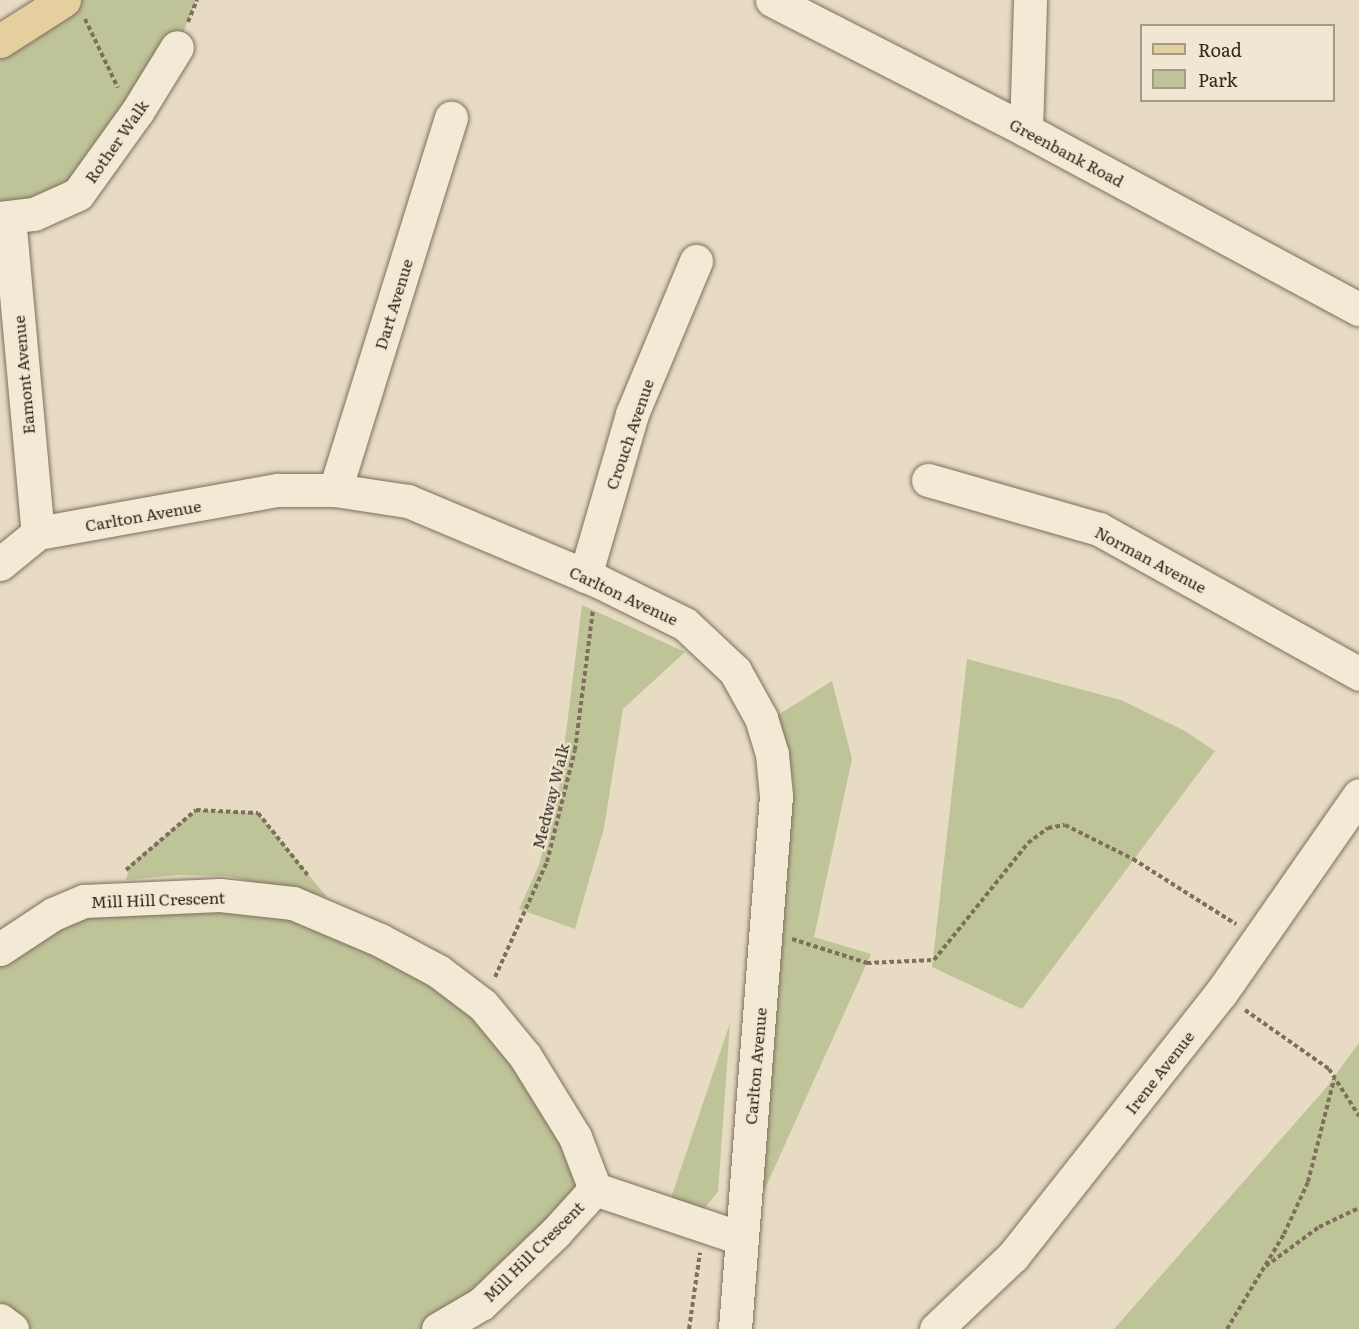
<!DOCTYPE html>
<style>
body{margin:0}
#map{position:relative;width:1359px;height:1329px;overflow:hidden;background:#e7dcc3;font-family:Literata,serif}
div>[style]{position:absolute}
.green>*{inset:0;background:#bfc398}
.path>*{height:4px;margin-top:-2px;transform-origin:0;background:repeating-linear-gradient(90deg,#7f6e5c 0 4.5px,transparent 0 7.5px)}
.roads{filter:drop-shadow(0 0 2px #7f6e5c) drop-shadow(0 0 2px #7f6e5c)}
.minor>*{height:33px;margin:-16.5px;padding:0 16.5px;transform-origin:16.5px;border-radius:16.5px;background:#f3ead5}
.major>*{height:33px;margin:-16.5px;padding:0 16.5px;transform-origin:16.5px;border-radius:16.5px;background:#e6cf9f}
span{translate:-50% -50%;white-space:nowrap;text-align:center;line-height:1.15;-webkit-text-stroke:4.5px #f0e6d1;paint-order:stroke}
.street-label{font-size:16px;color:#31271e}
.legend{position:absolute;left:1140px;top:24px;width:195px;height:78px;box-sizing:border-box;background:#f0e6d1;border:2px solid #a49a89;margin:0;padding:8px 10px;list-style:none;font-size:18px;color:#31271e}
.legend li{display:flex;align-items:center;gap:12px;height:30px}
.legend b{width:30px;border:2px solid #a49a89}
</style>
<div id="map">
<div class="green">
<i style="clip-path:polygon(64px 0,197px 0,177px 47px,78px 194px,0 218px,0 41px)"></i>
<i style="clip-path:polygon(582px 605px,685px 652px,623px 709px,604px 828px,575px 929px,519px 909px,539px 865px,559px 788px)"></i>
<i style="clip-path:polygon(967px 659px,1121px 700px,1185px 731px,1215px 751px,1022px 1009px,932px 967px)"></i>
<i style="clip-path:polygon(832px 681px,852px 759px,814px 937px,871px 954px,763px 1193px,794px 786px,778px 715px)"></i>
<i style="clip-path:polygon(196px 810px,258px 813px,327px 897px,227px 876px,178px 875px,126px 880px,130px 864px)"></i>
<i style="clip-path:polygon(303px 907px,483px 1005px,595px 1189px,438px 1329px,12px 1329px,0 1320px,0 949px,53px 914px)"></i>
<i style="clip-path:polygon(730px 1023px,718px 1192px,700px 1213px,670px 1201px)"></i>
<i style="clip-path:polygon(1359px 1043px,1359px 1329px,1114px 1329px,1325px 1089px)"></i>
</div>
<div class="path">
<i style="left:85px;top:19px;width:76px;rotate:64.4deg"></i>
<i style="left:188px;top:22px;width:24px;rotate:-68deg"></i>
<i style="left:126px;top:870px;width:92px;rotate:-40.6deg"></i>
<i style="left:196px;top:810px;width:62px;rotate:2.8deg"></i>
<i style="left:258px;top:813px;width:82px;rotate:51.4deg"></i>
<i style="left:792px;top:939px;width:79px;rotate:17.7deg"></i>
<i style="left:867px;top:963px;width:67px;rotate:-2.6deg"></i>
<i style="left:934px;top:960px;width:150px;rotate:-51.2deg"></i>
<i style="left:1028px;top:843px;width:25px;rotate:-37deg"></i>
<i style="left:1048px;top:828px;width:17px;rotate:-10deg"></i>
<i style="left:1065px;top:825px;width:76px;rotate:26.6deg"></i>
<i style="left:1133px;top:859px;width:122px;rotate:32.3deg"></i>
<i style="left:495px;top:977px;width:126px;rotate:-65.7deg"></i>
<i style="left:547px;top:862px;width:115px;rotate:-76deg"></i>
<i style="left:575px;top:750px;width:141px;rotate:-82.7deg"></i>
<i style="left:1245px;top:1010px;width:103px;rotate:35.1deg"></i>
<i style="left:1329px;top:1069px;width:56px;rotate:57.4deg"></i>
<i style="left:1266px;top:1266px;width:66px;rotate:-36.3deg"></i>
<i style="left:1319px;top:1227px;width:44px;rotate:-25.4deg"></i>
<i style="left:689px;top:1329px;width:77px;rotate:-81.8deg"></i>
<i style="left:1227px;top:1329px;width:111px;rotate:-59deg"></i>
<i style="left:1284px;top:1234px;width:57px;rotate:-65.2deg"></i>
<i style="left:1308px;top:1182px;width:106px;rotate:-75.8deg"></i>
</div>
<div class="roads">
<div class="minor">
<i style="left:772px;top:0;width:285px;rotate:27.1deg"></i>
<i style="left:1026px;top:130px;width:378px;rotate:28.3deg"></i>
<i style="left:1026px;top:130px;width:130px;rotate:-88.2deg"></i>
<i style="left:9px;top:217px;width:317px;rotate:84.8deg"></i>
<i style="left:0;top:218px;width:34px;rotate:-7deg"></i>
<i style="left:34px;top:214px;width:48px;rotate:-24.4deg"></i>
<i style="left:78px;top:194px;width:101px;rotate:-54.3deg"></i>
<i style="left:137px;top:112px;width:76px;rotate:-58.4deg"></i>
<i style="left:928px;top:480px;width:178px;rotate:16deg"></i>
<i style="left:1099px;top:529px;width:298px;rotate:29.1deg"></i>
<i style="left:335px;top:490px;width:390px;rotate:-72.7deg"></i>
<i style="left:0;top:564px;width:49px;rotate:-39.2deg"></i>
<i style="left:38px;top:533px;width:244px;rotate:-10.2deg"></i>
<i style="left:278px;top:490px;width:57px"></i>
<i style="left:335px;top:490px;width:74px;rotate:8.6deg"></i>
<i style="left:408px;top:501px;width:204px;rotate:22.8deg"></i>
<i style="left:596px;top:580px;width:99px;rotate:26.3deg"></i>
<i style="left:685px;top:624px;width:69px;rotate:43.2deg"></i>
<i style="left:735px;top:671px;width:54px;rotate:61deg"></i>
<i style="left:761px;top:718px;width:38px;rotate:73deg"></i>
<i style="left:772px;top:754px;width:42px;rotate:84.6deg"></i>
<i style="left:776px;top:796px;width:535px;rotate:94.4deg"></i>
<i style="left:585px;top:576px;width:169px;rotate:-73.8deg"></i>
<i style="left:632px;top:414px;width:166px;rotate:-67.3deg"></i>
<i style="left:0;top:949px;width:64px;rotate:-33.4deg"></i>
<i style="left:53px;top:914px;width:34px;rotate:-23deg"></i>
<i style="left:84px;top:901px;width:136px;rotate:-2.5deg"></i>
<i style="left:220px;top:895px;width:73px;rotate:6.3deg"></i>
<i style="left:293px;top:903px;width:95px;rotate:23deg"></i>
<i style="left:380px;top:940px;width:66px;rotate:28.1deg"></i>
<i style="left:438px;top:971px;width:56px;rotate:37.1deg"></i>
<i style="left:483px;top:1005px;width:66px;rotate:50.5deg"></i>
<i style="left:525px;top:1056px;width:95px;rotate:58.3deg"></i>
<i style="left:575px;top:1137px;width:56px;rotate:69deg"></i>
<i style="left:595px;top:1189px;width:154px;rotate:18.6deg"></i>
<i style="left:0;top:1320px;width:15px;rotate:37deg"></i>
<i style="left:438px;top:1329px;width:50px;rotate:-30.2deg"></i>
<i style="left:481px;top:1304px;width:104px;rotate:-43.8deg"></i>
<i style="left:556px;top:1232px;width:58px;rotate:-47.8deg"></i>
<i style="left:936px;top:1329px;width:106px;rotate:-43.5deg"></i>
<i style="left:1013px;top:1256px;width:335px;rotate:-51.7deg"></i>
<i style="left:1221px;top:993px;width:241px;rotate:-55.1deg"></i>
</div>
<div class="major">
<i style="left:0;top:41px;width:76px;rotate:-32.6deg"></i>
</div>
</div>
<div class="street-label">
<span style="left:116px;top:141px;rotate:-55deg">Rother Walk</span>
<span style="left:1067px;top:152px;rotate:28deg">Greenbank Road</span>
<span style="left:393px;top:304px;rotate:-73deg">Dart Avenue</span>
<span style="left:23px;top:375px;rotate:-95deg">Eamont Avenue</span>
<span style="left:629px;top:434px;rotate:-71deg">Crouch Avenue</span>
<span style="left:143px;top:515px;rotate:-10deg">Carlton Avenue</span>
<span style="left:1151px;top:559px;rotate:28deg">Norman Avenue</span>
<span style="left:624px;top:595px;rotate:25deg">Carlton Avenue</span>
<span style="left:550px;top:796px;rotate:-76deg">Medway Walk</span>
<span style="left:158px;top:899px;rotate:-2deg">Mill Hill Crescent</span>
<span style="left:755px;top:1066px;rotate:-85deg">Carlton Avenue</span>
<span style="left:1159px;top:1072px;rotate:-52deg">Irene Avenue</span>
<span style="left:533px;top:1251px;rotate:-45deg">Mill Hill Crescent</span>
</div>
<ul class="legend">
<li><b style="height:8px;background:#e6cf9f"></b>Road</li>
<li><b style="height:16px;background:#bfc398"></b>Park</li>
</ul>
</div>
